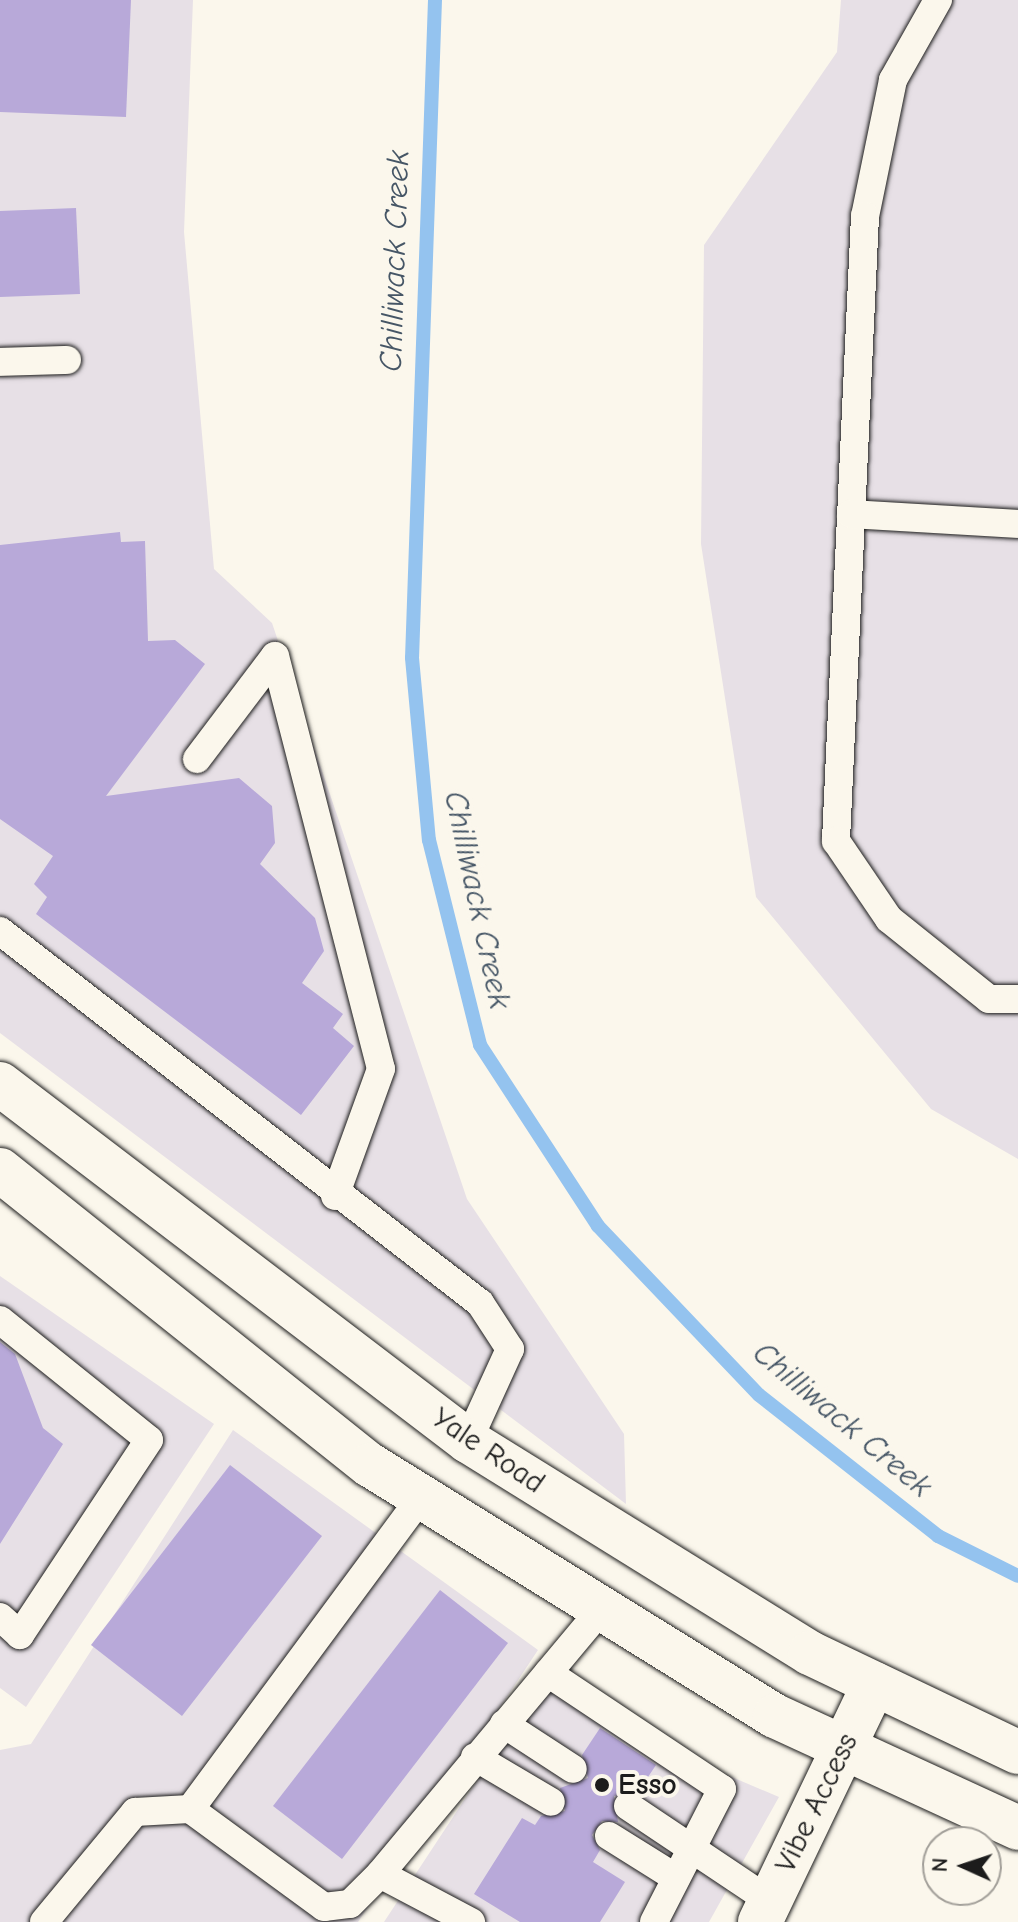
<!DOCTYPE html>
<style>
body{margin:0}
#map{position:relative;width:1018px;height:1922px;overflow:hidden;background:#fbf7ec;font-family:"Comic Neue",sans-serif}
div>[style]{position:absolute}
.built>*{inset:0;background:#e7e0e6}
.stream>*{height:14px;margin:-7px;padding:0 7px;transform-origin:7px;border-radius:7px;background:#94c3ef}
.building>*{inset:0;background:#b8a9d9}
.roads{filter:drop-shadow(0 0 2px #1c1c1c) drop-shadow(0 0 2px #1c1c1c)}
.service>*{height:28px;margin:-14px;padding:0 14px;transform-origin:14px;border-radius:14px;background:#fbf7ec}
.minor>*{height:44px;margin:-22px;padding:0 22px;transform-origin:22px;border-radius:22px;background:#fbf7ec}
.secondary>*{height:44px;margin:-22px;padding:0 22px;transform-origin:22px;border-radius:22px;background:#fbf7ec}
.dots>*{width:22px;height:22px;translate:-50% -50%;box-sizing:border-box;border:4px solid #fbf7ec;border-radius:50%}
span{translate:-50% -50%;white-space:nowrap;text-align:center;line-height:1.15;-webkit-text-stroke:8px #fbf7ec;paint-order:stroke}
.street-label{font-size:30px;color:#1c1c1c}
.poi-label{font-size:30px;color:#1c1c1c;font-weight:700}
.left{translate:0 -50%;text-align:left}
.water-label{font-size:32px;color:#465666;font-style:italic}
.north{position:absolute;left:922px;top:1826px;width:80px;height:80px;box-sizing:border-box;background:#fbf7ec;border:2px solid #a29f99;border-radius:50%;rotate:273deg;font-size:22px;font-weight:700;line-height:32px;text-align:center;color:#1c1c1c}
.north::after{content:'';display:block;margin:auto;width:28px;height:36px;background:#1c1c1c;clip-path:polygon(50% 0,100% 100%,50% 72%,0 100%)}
</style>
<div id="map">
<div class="built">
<i style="clip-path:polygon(0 0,193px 0,184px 232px,214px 569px,272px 623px,467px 1199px,624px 1434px,626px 1504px,0 1033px)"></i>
<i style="clip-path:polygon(841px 0,1018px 0,1018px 1159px,931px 1109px,756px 897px,701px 544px,704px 245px,837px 52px)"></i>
<i style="clip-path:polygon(0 1276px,214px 1424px,26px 1707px,0 1688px)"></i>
<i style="clip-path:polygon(233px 1430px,538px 1650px,358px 1922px,0 1922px,0 1750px,31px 1744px)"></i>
<i style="clip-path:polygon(555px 1662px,720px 1772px,779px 1797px,709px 1922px,384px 1922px)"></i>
</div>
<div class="stream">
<i style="left:435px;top:0;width:658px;rotate:92deg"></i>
<i style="left:412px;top:658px;width:183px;rotate:84.7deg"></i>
<i style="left:429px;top:840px;width:211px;rotate:76deg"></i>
<i style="left:480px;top:1045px;width:216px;rotate:56.9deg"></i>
<i style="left:598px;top:1226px;width:233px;rotate:46.4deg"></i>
<i style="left:759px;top:1395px;width:228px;rotate:38.2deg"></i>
<i style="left:938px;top:1536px;width:89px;rotate:26.6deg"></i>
</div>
<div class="building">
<i style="clip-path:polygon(0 0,131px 0,126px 117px,0 112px)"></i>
<i style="clip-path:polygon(76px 208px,80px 294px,0 297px,0 211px)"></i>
<i style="clip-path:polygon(120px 532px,121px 542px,145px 541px,148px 641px,175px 640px,205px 664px,106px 796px,239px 778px,272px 806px,275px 843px,260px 864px,315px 918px,324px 951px,302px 983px,343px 1014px,333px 1028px,354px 1046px,301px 1115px,36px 914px,47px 897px,34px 884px,53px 856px,0 819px,0 545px)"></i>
<i style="clip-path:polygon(0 1342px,15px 1354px,43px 1428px,63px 1444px,0 1544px)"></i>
<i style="clip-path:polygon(230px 1465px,322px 1536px,182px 1716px,91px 1645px)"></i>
<i style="clip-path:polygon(440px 1590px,508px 1643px,342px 1859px,273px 1806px)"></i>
<i style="clip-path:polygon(600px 1728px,656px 1765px,638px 1792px,614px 1796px,618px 1822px,602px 1821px,592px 1835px,600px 1850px,593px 1862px,625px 1882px,600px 1922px,520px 1922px,474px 1894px,522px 1818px,535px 1825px,541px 1816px,565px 1811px,560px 1788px,588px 1778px,582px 1755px)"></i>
</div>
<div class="roads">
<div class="service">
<i style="left:938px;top:0;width:92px;rotate:119.4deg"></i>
<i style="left:893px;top:80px;width:139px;rotate:101.6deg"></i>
<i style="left:865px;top:216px;width:626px;rotate:92.66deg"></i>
<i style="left:836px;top:841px;width:94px;rotate:55.8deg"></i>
<i style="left:889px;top:919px;width:128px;rotate:38.7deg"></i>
<i style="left:989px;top:999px;width:29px"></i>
<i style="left:0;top:362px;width:67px;rotate:-1.7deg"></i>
<i style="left:851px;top:514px;width:167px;rotate:3.4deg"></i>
<i style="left:197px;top:759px;width:129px;rotate:-52.9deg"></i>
<i style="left:275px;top:656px;width:426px;rotate:75.6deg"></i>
<i style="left:381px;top:1069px;width:135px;rotate:109.9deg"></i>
<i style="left:0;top:931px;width:607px;rotate:37.78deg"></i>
<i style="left:480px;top:1303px;width:55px;rotate:56.9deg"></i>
<i style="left:510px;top:1349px;width:101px;rotate:114.5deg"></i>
<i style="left:0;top:1320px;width:191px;rotate:38.8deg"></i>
<i style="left:149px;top:1440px;width:234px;rotate:123.5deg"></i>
<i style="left:20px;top:1635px;width:27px;rotate:-138deg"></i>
<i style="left:422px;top:1496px;width:390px;rotate:126.5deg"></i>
<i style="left:190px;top:1809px;width:166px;rotate:36.2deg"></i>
<i style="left:324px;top:1907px;width:26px;rotate:-7deg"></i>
<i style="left:350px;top:1904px;width:42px;rotate:-45deg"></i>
<i style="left:380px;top:1874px;width:344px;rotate:-50.1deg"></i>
<i style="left:548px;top:1673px;width:209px;rotate:33.7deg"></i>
<i style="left:722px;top:1789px;width:149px;rotate:117.1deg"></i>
<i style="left:504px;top:1724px;width:82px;rotate:33.1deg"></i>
<i style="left:475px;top:1757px;width:88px;rotate:30.6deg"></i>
<i style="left:628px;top:1806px;width:171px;rotate:33.8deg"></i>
<i style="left:609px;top:1836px;width:79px;rotate:32.1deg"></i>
<i style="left:380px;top:1874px;width:103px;rotate:27.8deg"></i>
<i style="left:44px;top:1922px;width:143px;rotate:-50.4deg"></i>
<i style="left:135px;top:1812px;width:55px;rotate:-3.1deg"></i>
</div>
<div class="minor">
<i style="left:760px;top:1922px;width:264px;rotate:-64.4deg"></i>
</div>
<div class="secondary">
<i style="left:0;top:1084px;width:589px;rotate:37.34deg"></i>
<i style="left:468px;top:1441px;width:402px;rotate:31.8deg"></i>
<i style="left:810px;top:1653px;width:230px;rotate:25.5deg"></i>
<i style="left:0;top:1170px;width:473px;rotate:38.6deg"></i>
<i style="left:370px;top:1465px;width:476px;rotate:31.8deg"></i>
<i style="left:775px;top:1716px;width:268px;rotate:24.7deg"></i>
</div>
</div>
<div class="dots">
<i style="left:602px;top:1785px;background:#1c1c1c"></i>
</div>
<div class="street-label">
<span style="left:488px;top:1451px;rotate:34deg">Yale Road</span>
<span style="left:817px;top:1803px;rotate:-64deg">Vibe Access</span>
</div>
<div class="poi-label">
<span class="left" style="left:618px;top:1785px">Esso</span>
</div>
<div class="water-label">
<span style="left:395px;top:261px;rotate:-88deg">Chilliwack Creek</span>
<span style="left:477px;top:900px;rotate:78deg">Chilliwack Creek</span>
<span style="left:842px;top:1420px;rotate:40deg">Chilliwack Creek</span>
</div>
<div class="north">N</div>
</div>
